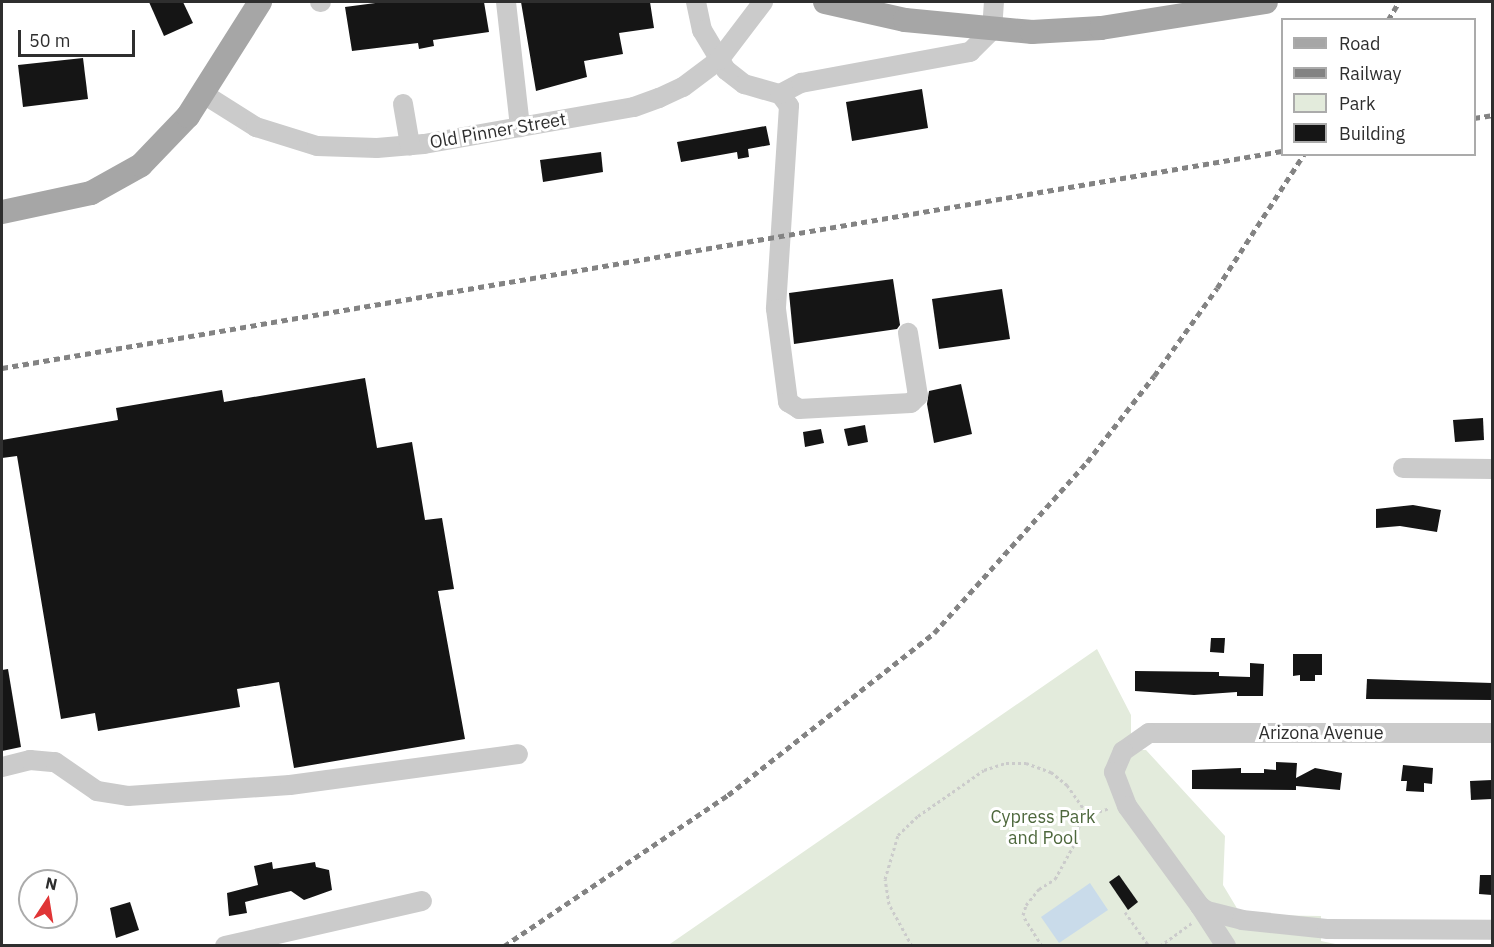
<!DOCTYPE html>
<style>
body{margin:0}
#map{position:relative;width:1494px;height:947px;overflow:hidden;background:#fff;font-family:"IBM Plex Sans",sans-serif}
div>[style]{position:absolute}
.green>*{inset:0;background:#e3ebdc}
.water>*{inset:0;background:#c9dbea}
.building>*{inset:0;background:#151515}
.path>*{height:3px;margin-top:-1.5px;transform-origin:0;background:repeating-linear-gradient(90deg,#cbcbcb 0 3px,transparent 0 6px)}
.minor>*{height:20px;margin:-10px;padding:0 10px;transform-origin:10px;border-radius:10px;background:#cbcbcb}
.major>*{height:24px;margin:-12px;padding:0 12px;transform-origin:12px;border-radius:12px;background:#a6a6a6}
.rail>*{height:4.5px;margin-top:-2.25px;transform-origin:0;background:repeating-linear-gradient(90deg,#838383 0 6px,transparent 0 10.5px)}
span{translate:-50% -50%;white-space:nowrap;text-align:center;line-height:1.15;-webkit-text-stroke:6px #fff;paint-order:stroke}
.street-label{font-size:18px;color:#2e2e2e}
.park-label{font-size:18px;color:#4e683d}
.frame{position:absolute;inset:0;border:3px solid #2e2e2e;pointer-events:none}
.legend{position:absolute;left:1281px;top:18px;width:195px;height:138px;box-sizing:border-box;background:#fff;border:2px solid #ababab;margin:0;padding:8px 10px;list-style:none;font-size:18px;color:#2e2e2e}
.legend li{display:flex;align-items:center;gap:12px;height:30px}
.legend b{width:30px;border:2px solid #ababab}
.north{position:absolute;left:18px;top:869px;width:60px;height:60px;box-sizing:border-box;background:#fff;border:2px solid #ababab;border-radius:50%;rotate:12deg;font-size:16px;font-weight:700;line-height:24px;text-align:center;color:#2e2e2e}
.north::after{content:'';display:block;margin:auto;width:21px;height:27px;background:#e03536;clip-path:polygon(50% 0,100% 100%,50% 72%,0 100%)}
.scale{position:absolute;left:18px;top:30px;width:117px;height:27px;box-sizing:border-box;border:3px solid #2e2e2e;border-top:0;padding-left:8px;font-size:18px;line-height:21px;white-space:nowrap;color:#2e2e2e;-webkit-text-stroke:4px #fff;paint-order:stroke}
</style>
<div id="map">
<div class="green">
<i style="clip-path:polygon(1097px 649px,1131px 715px,1131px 750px,1146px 750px,1225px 836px,1223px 885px,1241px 915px,1321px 916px,1321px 941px,1340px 945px,667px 946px)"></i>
</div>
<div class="water">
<i style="clip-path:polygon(1090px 883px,1108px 910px,1059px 943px,1041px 917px)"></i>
</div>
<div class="building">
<i style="clip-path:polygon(149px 2px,183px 2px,193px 23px,164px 36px)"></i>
<i style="clip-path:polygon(383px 2px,484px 2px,489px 32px,433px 40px,434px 46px,419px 49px,418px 43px,352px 51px,345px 7px)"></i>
<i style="clip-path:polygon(521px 2px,650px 2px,654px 28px,619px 33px,623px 54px,584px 61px,587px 77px,536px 91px)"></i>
<i style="clip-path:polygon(83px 58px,88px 99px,23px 107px,18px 65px)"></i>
<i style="clip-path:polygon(922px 89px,928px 128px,852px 141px,846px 102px)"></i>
<i style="clip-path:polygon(766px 126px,770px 145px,748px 149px,749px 157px,738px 159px,737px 152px,681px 162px,677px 142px)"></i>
<i style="clip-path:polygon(601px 152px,603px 172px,543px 182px,540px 160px)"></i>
<i style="clip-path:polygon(893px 279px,900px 325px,897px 329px,794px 344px,789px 293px)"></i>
<i style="clip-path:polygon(1002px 289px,1010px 339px,939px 349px,932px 299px)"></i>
<i style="clip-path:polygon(365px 378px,377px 448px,412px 442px,425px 520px,442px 518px,454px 589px,438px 591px,465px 739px,294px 768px,279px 682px,237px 689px,240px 707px,98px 731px,95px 713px,61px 719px,17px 456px,2px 458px,2px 440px,118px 420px,116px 408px,222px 390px,224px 402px)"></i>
<i style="clip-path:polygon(961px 384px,972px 434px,934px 443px,927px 404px,929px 391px)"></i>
<i style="clip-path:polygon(1483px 418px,1484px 440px,1455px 442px,1453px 420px)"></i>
<i style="clip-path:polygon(865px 425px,868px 442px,848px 446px,844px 429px)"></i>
<i style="clip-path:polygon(821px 429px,824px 443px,805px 447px,803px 432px)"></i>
<i style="clip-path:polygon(1413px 505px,1441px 510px,1437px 532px,1400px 526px,1376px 528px,1376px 509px)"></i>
<i style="clip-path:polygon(1211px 638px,1225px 638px,1224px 653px,1210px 652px)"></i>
<i style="clip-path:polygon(1293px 654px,1322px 654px,1322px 675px,1315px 675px,1315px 681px,1300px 681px,1300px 675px,1293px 676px)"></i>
<i style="clip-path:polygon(1250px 663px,1264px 664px,1263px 696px,1237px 696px,1237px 692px,1194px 695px,1135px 691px,1135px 671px,1219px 672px,1219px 676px,1250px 677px)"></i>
<i style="clip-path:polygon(8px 669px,21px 747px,2px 751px,2px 670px)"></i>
<i style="clip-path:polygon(1367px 679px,1492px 683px,1492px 700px,1366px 699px)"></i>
<i style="clip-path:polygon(1276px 762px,1297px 763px,1296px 778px,1315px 768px,1342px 773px,1340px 790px,1296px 786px,1296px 790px,1192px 789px,1192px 770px,1241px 768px,1241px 773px,1264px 773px,1264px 769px,1276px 770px)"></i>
<i style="clip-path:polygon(1403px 765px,1433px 768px,1432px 784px,1424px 783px,1424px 792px,1406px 791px,1407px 781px,1401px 781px)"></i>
<i style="clip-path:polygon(1492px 780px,1492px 799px,1471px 800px,1470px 781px)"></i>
<i style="clip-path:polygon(272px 862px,273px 869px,315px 862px,316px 867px,329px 870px,332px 890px,304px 900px,291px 891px,245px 902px,247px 913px,229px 916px,227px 893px,258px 885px,254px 866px)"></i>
<i style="clip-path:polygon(1119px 875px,1138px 902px,1128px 910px,1109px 882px)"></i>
<i style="clip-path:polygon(1480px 875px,1492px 875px,1492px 895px,1479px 894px)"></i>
<i style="clip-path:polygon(130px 902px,139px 930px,116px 938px,110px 908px)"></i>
</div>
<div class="path">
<i style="left:1125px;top:912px;width:42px;rotate:54.8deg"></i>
<i style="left:912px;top:946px;width:48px;rotate:-118.7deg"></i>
<i style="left:889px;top:904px;width:25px;rotate:-99deg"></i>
<i style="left:885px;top:879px;width:46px;rotate:-73.5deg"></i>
<i style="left:898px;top:835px;width:28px;rotate:-44deg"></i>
<i style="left:918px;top:816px;width:80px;rotate:-34.9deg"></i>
<i style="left:984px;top:770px;width:23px;rotate:-18deg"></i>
<i style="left:1006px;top:763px;width:20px"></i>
<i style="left:1026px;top:763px;width:27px;rotate:20deg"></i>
<i style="left:1051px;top:772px;width:21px;rotate:39deg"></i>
<i style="left:1067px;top:785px;width:35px;rotate:55deg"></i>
<i style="left:1042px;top:946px;width:36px;rotate:-122deg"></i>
<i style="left:1023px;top:915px;width:10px;rotate:-73deg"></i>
<i style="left:1026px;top:905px;width:21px;rotate:-51deg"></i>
<i style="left:1039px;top:889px;width:19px;rotate:-32deg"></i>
<i style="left:1055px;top:879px;width:38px;rotate:-61deg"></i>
<i style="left:1073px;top:846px;width:30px;rotate:-73deg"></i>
<i style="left:1082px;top:817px;width:28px;rotate:-18deg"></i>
<i style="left:1160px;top:946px;width:41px;rotate:-36deg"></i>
</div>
<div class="minor">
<i style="left:320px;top:2px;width:1px"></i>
<i style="left:506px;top:2px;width:126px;rotate:83.6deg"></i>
<i style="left:696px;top:2px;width:29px;rotate:78deg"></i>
<i style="left:702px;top:30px;width:47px;rotate:59deg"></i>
<i style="left:726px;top:70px;width:23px;rotate:38deg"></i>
<i style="left:744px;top:84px;width:37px;rotate:16deg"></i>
<i style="left:780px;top:94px;width:15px;rotate:53deg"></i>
<i style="left:789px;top:106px;width:203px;rotate:93.7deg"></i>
<i style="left:776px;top:309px;width:94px;rotate:82.6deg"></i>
<i style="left:788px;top:402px;width:13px;rotate:32deg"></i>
<i style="left:799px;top:409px;width:112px;rotate:-3.1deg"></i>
<i style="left:911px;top:403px;width:10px;rotate:-45deg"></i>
<i style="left:918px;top:396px;width:64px;rotate:-99deg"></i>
<i style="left:202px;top:93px;width:64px;rotate:32.2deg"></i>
<i style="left:256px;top:127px;width:64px;rotate:17.3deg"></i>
<i style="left:317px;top:146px;width:60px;rotate:1.9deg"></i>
<i style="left:377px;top:148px;width:47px;rotate:-4.9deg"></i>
<i style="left:424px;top:144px;width:213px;rotate:-10deg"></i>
<i style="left:634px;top:107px;width:27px;rotate:-20deg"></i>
<i style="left:659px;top:98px;width:26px;rotate:-25deg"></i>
<i style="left:683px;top:87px;width:45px;rotate:-36.9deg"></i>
<i style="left:719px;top:60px;width:73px;rotate:-52.8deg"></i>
<i style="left:780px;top:94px;width:24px;rotate:-28deg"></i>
<i style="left:801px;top:83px;width:172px;rotate:-10.4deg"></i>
<i style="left:970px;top:52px;width:31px;rotate:-45deg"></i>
<i style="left:992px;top:30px;width:28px;rotate:-86deg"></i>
<i style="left:403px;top:104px;width:42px;rotate:80.3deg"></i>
<i style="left:1403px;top:468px;width:89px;rotate:0.6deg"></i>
<i style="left:1492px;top:733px;width:343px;rotate:180deg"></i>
<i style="left:1149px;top:733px;width:32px;rotate:145deg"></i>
<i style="left:1123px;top:751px;width:23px;rotate:113deg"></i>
<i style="left:1114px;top:772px;width:36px;rotate:69deg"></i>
<i style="left:1127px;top:806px;width:124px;rotate:53.9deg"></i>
<i style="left:1200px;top:906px;width:9px;rotate:36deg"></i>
<i style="left:1207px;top:911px;width:36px;rotate:14deg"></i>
<i style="left:1242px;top:920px;width:85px;rotate:6deg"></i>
<i style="left:1327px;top:929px;width:165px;rotate:0.3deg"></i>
<i style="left:2px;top:767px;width:29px;rotate:-14deg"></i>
<i style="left:30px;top:760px;width:25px;rotate:5deg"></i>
<i style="left:55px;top:762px;width:51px;rotate:34.6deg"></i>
<i style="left:97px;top:791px;width:31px;rotate:9deg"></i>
<i style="left:128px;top:796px;width:162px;rotate:-3.9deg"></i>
<i style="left:290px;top:785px;width:230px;rotate:-7.7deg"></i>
<i style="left:1200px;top:906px;width:48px;rotate:57deg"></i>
<i style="left:225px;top:946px;width:202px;rotate:-12.9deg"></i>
</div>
<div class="major">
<i style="left:825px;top:2px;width:82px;rotate:12.7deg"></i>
<i style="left:905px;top:20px;width:128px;rotate:5.4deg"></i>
<i style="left:1032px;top:32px;width:69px;rotate:-3.3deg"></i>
<i style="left:1101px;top:28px;width:167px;rotate:-9deg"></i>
<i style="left:2px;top:212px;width:91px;rotate:-12.1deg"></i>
<i style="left:91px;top:193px;width:57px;rotate:-29.2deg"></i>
<i style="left:141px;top:165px;width:68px;rotate:-46.2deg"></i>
<i style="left:188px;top:116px;width:135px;rotate:-57.7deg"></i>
</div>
<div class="rail">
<i style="left:1388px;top:20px;width:21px;rotate:-59deg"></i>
<i style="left:1474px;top:118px;width:18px;rotate:-9deg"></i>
<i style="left:2px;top:368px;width:1298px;rotate:-9.62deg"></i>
<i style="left:504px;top:946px;width:270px;rotate:-34deg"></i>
<i style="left:728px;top:795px;width:262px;rotate:-38.2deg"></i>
<i style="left:934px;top:633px;width:229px;rotate:-48.2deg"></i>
<i style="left:1087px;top:462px;width:109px;rotate:-52.1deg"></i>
<i style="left:1154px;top:376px;width:108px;rotate:-54.4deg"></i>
<i style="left:1217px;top:288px;width:160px;rotate:-57deg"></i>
</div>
<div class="street-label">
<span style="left:498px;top:131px;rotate:-10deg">Old Pinner Street</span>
<span style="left:1321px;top:733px">Arizona Avenue</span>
</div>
<div class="park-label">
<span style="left:1043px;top:828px">Cypress Park<br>and Pool</span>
</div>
<div class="frame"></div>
<ul class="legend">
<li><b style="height:8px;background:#a6a6a6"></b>Road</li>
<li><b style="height:8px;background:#838383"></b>Railway</li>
<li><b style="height:16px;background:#e3ebdc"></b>Park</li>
<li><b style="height:16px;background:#151515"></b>Building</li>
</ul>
<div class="north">N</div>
<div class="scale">50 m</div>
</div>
